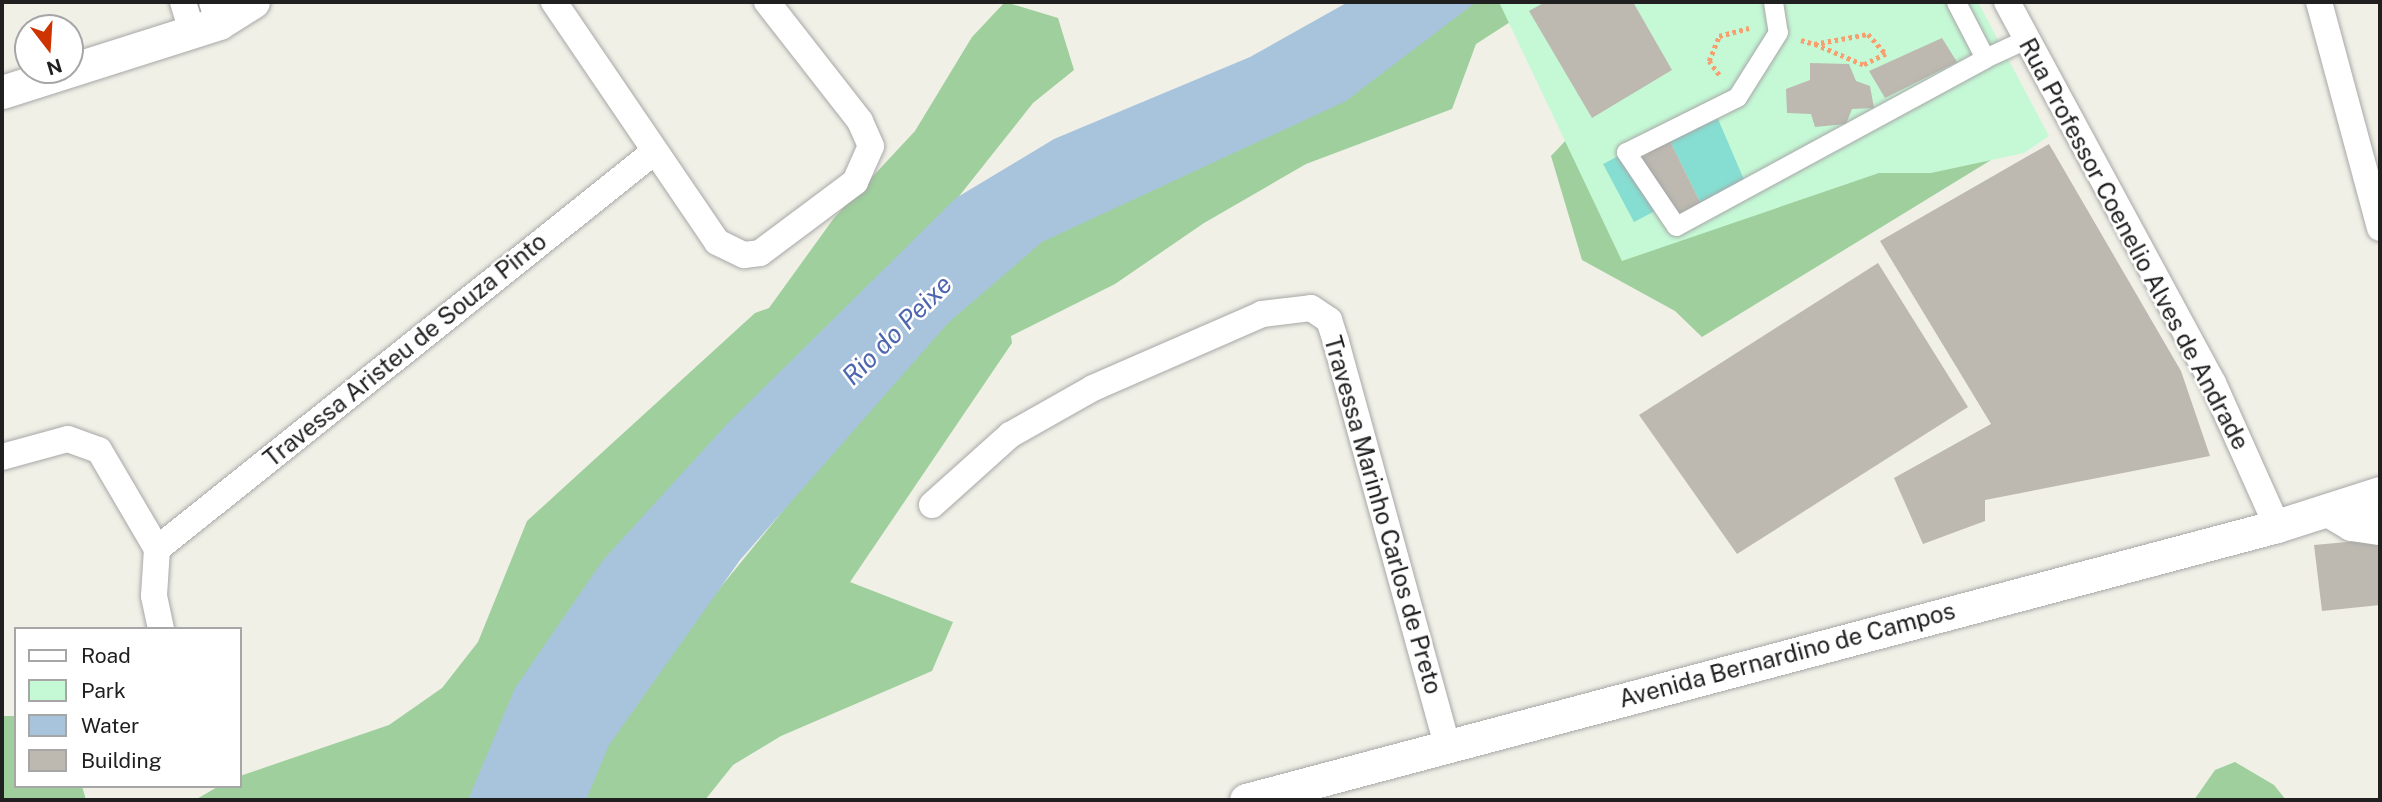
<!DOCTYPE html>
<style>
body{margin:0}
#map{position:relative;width:2382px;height:802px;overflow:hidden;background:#f0f0e7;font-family:"Public Sans",sans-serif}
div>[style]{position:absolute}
.forest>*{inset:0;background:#9ecf9c}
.park>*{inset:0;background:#c5f9d6}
.pitch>*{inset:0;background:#86ded2}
.water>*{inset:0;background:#a8c4dd}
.building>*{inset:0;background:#bdb9b0}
.path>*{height:4.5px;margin-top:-2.25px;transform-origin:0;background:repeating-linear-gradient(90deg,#f89f70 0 3.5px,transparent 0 7px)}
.roads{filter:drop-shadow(0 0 2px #a7a7a7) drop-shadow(0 0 2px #a7a7a7)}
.pedestrian>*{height:19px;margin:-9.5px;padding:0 9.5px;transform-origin:9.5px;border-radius:9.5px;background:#fff}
.minor>*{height:26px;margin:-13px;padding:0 13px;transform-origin:13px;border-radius:13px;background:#fff}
.tertiary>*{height:33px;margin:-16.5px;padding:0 16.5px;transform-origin:16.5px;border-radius:16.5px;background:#fff}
span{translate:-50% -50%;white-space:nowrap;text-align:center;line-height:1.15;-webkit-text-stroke:5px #fff;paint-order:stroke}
.street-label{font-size:24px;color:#202020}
.water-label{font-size:26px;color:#4d66af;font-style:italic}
.frame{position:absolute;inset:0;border:4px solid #202020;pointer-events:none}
.legend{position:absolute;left:14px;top:627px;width:228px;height:161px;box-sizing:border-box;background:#fff;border:2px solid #a6a6a6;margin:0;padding:9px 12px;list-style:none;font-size:21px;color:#202020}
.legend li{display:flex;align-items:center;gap:14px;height:35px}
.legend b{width:35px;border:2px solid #a6a6a6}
.north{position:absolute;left:14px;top:14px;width:70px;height:70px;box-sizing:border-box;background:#fff;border:2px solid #a6a6a6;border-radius:50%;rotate:163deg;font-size:19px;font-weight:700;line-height:28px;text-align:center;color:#202020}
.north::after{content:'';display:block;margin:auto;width:24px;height:32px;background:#ce3402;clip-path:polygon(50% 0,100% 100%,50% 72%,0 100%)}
</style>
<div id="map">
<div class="forest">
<i style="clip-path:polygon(1005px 2px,1058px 18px,1074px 70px,1033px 103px,652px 583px,511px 800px,195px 800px,219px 786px,240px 786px,240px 776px,389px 725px,442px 688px,478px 642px,527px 521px,755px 313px,769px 308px,834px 218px,915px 131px,972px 37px)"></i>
<i style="clip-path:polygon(1433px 2px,1541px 2px,1476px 44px,1452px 109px,1306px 164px,1204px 223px,1115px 284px,1011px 336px,1012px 343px,850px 582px,953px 622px,932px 671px,781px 736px,733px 765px,705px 800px,547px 800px,982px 267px)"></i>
<i style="clip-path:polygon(2004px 107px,1991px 160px,1702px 337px,1675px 311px,1582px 260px,1551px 156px,1589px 116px)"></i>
<i style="clip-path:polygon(2px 716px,16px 716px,16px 786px,82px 786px,86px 800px,2px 800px)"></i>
<i style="clip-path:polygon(2235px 762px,2274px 785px,2286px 800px,2194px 800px,2215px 770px)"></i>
</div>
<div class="park">
<i style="clip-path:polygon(1499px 2px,1978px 2px,2049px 136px,2024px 153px,1931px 173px,1879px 173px,1622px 261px)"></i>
</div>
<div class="pitch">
<i style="clip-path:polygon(1718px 119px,1748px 189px,1704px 210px,1669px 139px)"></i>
<i style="clip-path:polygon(1626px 152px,1657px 210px,1634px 222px,1603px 164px)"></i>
</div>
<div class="water">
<i style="clip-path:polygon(1348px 2px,1476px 2px,1346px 101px,1042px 242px,948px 323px,740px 560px,609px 745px,586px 800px,468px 800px,515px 688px,603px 560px,728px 423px,956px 198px,1054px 139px,1250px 57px)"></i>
</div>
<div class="building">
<i style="clip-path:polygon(1545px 2px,1633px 2px,1672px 70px,1592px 118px,1529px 11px)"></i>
<i style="clip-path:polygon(1942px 38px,1957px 62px,1885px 98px,1869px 71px)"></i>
<i style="clip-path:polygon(1810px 63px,1849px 64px,1856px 81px,1870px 86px,1874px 108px,1852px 109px,1846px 124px,1815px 127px,1811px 114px,1787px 113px,1786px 89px,1810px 80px)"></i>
<i style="clip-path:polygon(1669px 139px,1704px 210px,1676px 221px,1638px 160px)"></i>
<i style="clip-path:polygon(2049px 144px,2181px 371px,2210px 456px,1985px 500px,1985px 521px,1923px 544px,1894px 478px,1991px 424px,1880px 241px)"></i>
<i style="clip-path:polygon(1878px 263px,1968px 407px,1737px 554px,1639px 415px)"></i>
<i style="clip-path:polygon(2380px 539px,2380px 605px,2322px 611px,2314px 545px)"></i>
</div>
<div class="path">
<i style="left:1801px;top:40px;width:14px;rotate:17deg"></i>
<i style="left:1814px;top:44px;width:55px;rotate:-10.5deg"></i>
<i style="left:1868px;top:34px;width:27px;rotate:48deg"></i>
<i style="left:1886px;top:54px;width:25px;rotate:154deg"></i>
<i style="left:1863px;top:65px;width:53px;rotate:-156.8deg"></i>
<i style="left:1719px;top:75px;width:17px;rotate:-126deg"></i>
<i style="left:1709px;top:61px;width:27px;rotate:-68deg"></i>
<i style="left:1719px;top:36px;width:31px;rotate:-15deg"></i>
</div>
<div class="roads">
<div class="pedestrian">
<i style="left:1773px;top:2px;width:30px;rotate:81deg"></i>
<i style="left:1778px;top:32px;width:77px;rotate:122.2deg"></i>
<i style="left:1737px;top:97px;width:124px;rotate:153.6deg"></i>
<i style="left:1626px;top:152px;width:89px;rotate:56deg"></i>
<i style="left:1676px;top:226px;width:352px;rotate:-28.5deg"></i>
<i style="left:1985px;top:58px;width:63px;rotate:-117.4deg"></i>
<i style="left:1985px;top:58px;width:45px;rotate:-24.9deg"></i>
</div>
<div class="minor">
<i style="left:183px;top:2px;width:30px;rotate:73deg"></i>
<i style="left:212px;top:2px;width:22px;rotate:72deg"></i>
<i style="left:554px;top:2px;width:290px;rotate:55.8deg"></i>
<i style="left:717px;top:242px;width:30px;rotate:26deg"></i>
<i style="left:744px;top:255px;width:16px;rotate:-7deg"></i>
<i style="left:760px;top:253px;width:119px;rotate:-36.8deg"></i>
<i style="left:855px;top:182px;width:39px;rotate:-66deg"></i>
<i style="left:871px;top:146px;width:27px;rotate:-114deg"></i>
<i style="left:860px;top:121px;width:151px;rotate:-128deg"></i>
<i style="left:2007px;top:2px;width:433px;rotate:61.6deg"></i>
<i style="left:2213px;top:383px;width:157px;rotate:65.9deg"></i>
<i style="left:2319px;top:2px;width:234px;rotate:74.9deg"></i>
<i style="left:2px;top:457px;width:68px;rotate:-15.3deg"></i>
<i style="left:68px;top:439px;width:33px;rotate:20deg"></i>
<i style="left:99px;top:450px;width:115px;rotate:59.6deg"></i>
<i style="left:157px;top:549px;width:47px;rotate:93.7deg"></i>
<i style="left:154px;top:596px;width:34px;rotate:78deg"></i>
<i style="left:932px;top:505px;width:105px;rotate:-41.9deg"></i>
<i style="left:1010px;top:435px;width:95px;rotate:-29.5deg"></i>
<i style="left:1093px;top:388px;width:184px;rotate:-23.6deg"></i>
<i style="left:1262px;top:314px;width:49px;rotate:-7deg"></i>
<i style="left:1311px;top:308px;width:22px;rotate:34deg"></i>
<i style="left:1329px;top:320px;width:23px;rotate:72deg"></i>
<i style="left:1336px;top:342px;width:417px;rotate:74.6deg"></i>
<i style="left:157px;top:549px;width:636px;rotate:-38.62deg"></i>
</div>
<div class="tertiary">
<i style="left:2px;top:92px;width:228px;rotate:-17.6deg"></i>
<i style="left:219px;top:23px;width:40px;rotate:-32deg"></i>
<i style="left:2328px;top:510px;width:27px;rotate:31deg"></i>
<i style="left:2351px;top:524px;width:29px;rotate:8deg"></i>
<i style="left:1246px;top:800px;width:1067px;rotate:-14.88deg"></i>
<i style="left:2277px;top:526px;width:108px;rotate:-17.8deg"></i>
</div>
</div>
<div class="street-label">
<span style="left:2134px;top:244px;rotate:62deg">Rua Professor Coenelio Alves de Andrade</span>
<span style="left:405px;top:350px;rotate:-39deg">Travessa Aristeu de Souza Pinto</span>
<span style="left:1383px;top:515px;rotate:74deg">Travessa Marinho Carlos de Preto</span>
<span style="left:1787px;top:655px;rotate:-15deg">Avenida Bernardino de Campos</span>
</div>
<div class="water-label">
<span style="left:897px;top:330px;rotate:-45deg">Rio do Peixe</span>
</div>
<div class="frame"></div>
<ul class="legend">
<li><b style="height:9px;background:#fff"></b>Road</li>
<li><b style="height:19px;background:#c5f9d6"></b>Park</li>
<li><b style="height:19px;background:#a8c4dd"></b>Water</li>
<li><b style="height:19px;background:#bdb9b0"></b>Building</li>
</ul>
<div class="north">N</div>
</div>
